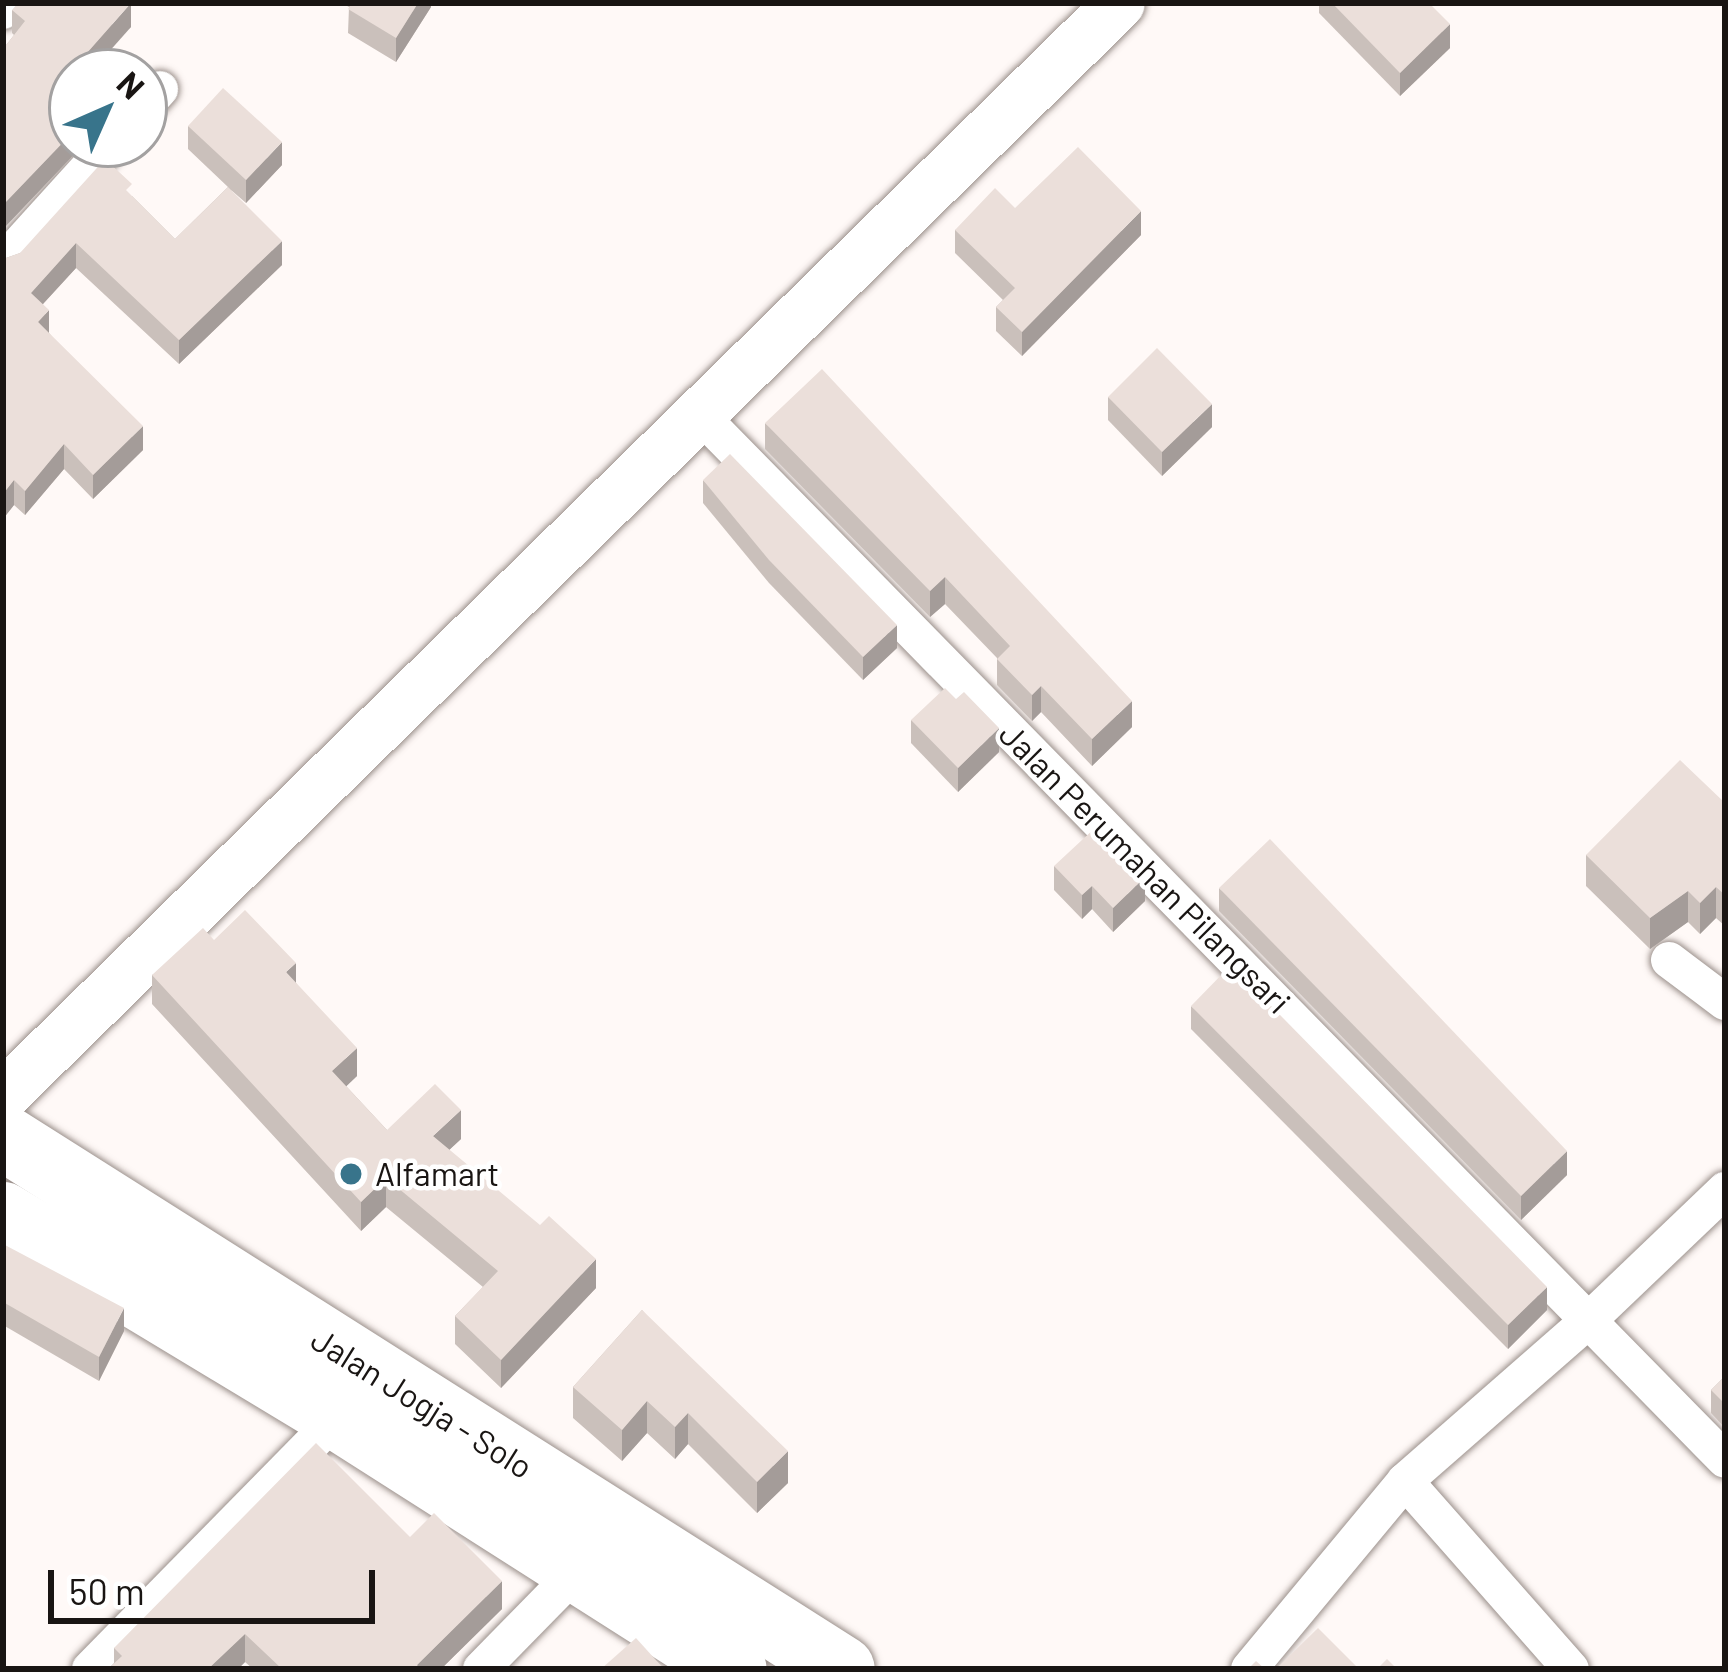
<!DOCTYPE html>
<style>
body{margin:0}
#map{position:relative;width:1728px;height:1672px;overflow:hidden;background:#fff9f7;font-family:Barlow,sans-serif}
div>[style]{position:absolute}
.roads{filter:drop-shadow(0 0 3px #9c918c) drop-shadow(0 0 3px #9c918c)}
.street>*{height:36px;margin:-18px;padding:0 18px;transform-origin:18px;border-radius:18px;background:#fff}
.secondary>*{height:51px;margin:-25.5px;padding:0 25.5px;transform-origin:25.5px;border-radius:25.5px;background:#fff}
.highway>*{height:66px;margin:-33px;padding:0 33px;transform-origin:33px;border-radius:33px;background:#fff}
.wall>*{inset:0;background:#cac0bb}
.shaded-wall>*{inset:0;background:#a49c99}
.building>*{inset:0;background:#ebdfda}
.dots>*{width:33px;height:33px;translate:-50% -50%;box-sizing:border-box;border:6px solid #fff;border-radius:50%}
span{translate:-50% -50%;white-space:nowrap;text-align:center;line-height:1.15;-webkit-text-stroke:9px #fff;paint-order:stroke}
.street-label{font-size:33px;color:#191513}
.poi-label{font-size:33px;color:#191513}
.left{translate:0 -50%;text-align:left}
.frame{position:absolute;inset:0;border:6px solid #191513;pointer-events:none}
.north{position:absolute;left:48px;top:48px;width:120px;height:120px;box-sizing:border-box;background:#fff;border:3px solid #a3a1a1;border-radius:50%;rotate:45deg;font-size:33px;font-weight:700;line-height:48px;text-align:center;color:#191513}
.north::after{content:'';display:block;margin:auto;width:42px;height:54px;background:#38748b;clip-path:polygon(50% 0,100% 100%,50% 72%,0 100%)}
.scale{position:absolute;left:48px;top:1570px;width:327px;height:54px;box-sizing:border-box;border:6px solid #191513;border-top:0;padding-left:15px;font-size:36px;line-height:42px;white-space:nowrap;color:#191513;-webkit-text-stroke:9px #fff;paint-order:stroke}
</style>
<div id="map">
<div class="roads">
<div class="street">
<i style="left:3px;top:11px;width:10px;rotate:-53deg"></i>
<i style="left:144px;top:107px;width:24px;rotate:-48deg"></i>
<i style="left:3px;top:262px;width:159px;rotate:-47.8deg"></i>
<i style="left:701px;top:416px;width:1462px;rotate:45.55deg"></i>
<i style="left:1669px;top:960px;width:70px;rotate:36.9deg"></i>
<i style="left:1405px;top:1481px;width:251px;rotate:48.6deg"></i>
<i style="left:90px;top:1669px;width:354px;rotate:-45.5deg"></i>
<i style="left:481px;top:1669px;width:139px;rotate:-45.6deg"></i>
<i style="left:1249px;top:1669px;width:244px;rotate:-50.3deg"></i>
<i style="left:1405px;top:1481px;width:246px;rotate:-41.2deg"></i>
<i style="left:1590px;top:1319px;width:187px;rotate:-43.7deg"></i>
</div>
<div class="secondary">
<i style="left:3px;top:1095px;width:1561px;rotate:-44.38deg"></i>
</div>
<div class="highway">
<i style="left:3px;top:1137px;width:993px;rotate:32.38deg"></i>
<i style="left:3px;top:1215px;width:391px;rotate:31.1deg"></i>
<i style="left:338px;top:1417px;width:469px;rotate:32.5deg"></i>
</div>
</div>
<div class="wall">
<i style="clip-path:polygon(342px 3px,431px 3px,431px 7px,396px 62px,348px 33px,349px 7px)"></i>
<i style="clip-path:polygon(1319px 3px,1429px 3px,1450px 48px,1400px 96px,1319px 13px)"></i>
<i style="clip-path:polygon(12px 10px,131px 27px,72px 72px,84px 144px,3px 229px,3px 49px,14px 35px,12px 33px)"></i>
<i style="clip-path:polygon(188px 126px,282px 165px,246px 203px,231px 190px,282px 265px,179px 364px,76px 268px,43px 304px,49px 333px,143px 450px,93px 499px,64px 469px,25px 515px,14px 505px,3px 519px,3px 259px,20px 253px,132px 196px,175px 239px,228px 187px,188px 149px)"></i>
<i style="clip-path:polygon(1015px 208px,1141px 235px,1022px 356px,996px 331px,996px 307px,1003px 300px,955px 253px,955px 230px)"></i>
<i style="clip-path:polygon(1108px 397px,1212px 427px,1162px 476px,1108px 420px)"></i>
<i style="clip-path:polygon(765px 423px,1132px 727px,1092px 766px,1041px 712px,1032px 721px,997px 685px,997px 658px,945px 604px,930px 617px,765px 449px)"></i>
<i style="clip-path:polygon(703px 480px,897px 648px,863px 680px,769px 583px,703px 503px)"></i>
<i style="clip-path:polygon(911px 720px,999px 752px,958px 792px,911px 743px)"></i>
<i style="clip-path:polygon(1725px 803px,1725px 926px,1716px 918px,1700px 934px,1688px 922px,1650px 949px,1586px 886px,1586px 855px)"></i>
<i style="clip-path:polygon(1054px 866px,1145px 901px,1113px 932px,1092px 909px,1082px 919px,1054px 890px)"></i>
<i style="clip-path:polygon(1219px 888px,1567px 1175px,1521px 1220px,1219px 911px)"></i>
<i style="clip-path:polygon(214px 940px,296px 983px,357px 1076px,346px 1086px,387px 1130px,461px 1139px,449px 1150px,596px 1288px,501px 1388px,455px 1344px,455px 1316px,483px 1287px,386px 1207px,361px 1231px,152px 1004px,152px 975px)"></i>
<i style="clip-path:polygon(1191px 1006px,1547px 1310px,1508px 1349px,1191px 1029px)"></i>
<i style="clip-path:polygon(3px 1244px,124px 1331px,99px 1381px,3px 1325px)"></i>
<i style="clip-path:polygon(642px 1310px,788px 1483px,757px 1513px,688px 1444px,675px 1459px,647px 1433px,622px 1461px,573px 1418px,573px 1387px)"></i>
<i style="clip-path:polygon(1725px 1376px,1725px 1428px,1711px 1413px,1711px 1390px)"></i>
<i style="clip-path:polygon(410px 1537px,502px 1609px,441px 1669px,253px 1669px,245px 1662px,238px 1669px,108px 1669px,114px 1663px,114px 1648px)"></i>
</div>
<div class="shaded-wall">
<i style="clip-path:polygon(131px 3px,131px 27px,91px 72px,71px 71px)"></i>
<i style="clip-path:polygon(418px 3px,431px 3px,431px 7px,396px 62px,396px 38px)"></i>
<i style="clip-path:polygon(1450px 24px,1450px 48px,1400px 96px,1400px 73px)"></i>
<i style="clip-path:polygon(72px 133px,72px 144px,84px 144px,3px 229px,3px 205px)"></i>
<i style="clip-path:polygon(282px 142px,282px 165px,246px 203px,246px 180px)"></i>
<i style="clip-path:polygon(1141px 211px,1141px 235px,1022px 356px,1022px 332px)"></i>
<i style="clip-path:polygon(282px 241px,282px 265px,179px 364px,179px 340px)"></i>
<i style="clip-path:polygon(76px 243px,76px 268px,31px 317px,31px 293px)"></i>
<i style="clip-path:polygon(49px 310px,49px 334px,38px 322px)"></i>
<i style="clip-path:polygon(1212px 404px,1212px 427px,1162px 476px,1162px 452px)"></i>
<i style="clip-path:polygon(143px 426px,143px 450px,93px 499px,93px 475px)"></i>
<i style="clip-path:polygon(64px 444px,64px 469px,25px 515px,25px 491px)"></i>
<i style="clip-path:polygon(14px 480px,14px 505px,3px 519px,3px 494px)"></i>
<i style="clip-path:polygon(945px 577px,945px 604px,930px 617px,930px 591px)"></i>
<i style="clip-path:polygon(897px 625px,897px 648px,863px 680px,863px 657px)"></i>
<i style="clip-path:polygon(1041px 686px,1041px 712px,1032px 721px,1032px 695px)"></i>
<i style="clip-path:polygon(1132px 701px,1132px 727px,1092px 766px,1092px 739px)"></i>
<i style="clip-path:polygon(999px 728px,999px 752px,958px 792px,958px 768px)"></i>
<i style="clip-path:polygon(1145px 877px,1145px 901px,1113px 932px,1113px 908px)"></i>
<i style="clip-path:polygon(1092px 886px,1092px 909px,1082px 919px,1082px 895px)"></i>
<i style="clip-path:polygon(1716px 887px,1716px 918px,1700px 934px,1700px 903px)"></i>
<i style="clip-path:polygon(1688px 891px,1688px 922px,1650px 949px,1650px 918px)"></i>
<i style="clip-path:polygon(296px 963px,296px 991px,286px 972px)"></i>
<i style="clip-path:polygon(357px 1048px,357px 1076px,332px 1100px,332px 1071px)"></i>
<i style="clip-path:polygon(461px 1110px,461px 1139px,433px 1165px,433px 1136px)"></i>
<i style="clip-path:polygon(1567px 1151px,1567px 1175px,1521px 1220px,1521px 1196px)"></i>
<i style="clip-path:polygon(386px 1178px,386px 1207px,361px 1231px,361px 1202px)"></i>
<i style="clip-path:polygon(596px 1259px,596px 1288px,501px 1388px,501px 1360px)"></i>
<i style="clip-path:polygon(1547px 1287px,1547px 1310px,1508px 1349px,1508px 1325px)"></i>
<i style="clip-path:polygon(124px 1308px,124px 1331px,99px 1381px,99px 1357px)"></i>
<i style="clip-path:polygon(647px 1401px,647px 1433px,622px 1461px,622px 1430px)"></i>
<i style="clip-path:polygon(688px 1413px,688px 1444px,675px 1459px,675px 1427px)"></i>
<i style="clip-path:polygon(788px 1451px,788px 1483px,757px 1513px,757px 1482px)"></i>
<i style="clip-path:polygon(502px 1581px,502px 1609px,441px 1669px,417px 1669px,417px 1665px)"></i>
<i style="clip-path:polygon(245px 1634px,245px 1662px,238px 1669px,208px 1669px)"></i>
</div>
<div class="building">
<i style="clip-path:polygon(18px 3px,131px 3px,71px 71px,72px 133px,3px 205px,3px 49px,25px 21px,12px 10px)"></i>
<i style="clip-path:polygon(352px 3px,418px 3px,396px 38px,348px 9px)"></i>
<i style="clip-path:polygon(1332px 3px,1429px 3px,1450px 24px,1400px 73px)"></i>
<i style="clip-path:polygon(223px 88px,282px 142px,246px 180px,188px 126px)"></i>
<i style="clip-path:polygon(1078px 147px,1141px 211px,1022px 332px,996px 307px,1015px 288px,955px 230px,995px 188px,1015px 208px)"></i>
<i style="clip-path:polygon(105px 159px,132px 184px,126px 190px,175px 239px,228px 187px,282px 241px,179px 340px,76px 243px,31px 293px,49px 310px,38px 322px,143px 426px,93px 475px,64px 444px,25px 491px,14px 480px,3px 494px,3px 259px,20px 253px)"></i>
<i style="clip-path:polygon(1157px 348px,1212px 404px,1162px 452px,1108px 397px)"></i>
<i style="clip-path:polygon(822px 369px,1132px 701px,1092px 739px,1041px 686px,1032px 695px,997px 659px,1010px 646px,945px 577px,930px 591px,765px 423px)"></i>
<i style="clip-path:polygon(730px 454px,897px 625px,863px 657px,769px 560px,703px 480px)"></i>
<i style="clip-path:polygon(945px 688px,956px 699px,964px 692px,999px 728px,958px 768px,911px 720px)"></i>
<i style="clip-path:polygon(1680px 760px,1725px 803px,1725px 895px,1716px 887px,1700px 903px,1688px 891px,1650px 918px,1586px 855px)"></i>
<i style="clip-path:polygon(1096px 827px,1145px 877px,1113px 908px,1092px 886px,1082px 895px,1054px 866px)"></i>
<i style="clip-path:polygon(1270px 839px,1567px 1151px,1521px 1196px,1219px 888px)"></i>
<i style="clip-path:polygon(245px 910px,296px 963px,286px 972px,357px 1048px,332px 1071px,387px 1130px,435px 1084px,461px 1110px,433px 1136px,540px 1225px,549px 1216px,596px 1259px,501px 1360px,455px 1316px,498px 1271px,386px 1178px,361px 1202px,152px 975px,203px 928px,214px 940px)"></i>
<i style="clip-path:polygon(1231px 965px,1547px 1287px,1508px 1325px,1191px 1006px)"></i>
<i style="clip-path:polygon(3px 1244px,124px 1308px,99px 1357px,3px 1302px)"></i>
<i style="clip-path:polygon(642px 1310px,788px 1451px,757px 1482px,688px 1413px,675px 1427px,647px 1401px,622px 1430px,573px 1387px)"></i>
<i style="clip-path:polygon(1725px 1376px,1725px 1404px,1711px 1390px)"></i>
<i style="clip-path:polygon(316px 1443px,410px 1537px,434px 1513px,502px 1581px,417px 1665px,420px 1669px,282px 1669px,245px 1634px,208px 1669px,108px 1669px,122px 1656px,114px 1648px)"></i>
<i style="clip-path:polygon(1318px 1628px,1359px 1669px,1276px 1669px)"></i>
<i style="clip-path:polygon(636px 1638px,664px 1669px,601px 1669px)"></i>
<i style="clip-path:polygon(1387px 1659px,1397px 1669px,1377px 1669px)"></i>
<i style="clip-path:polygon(1256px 1661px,1265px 1669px,1248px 1669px)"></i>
</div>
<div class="dots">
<i style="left:351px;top:1174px;background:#38748b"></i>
</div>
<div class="street-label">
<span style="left:1145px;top:868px;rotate:45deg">Jalan Perumahan Pilangsari</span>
<span style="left:422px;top:1403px;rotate:32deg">Jalan Jogja - Solo</span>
</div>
<div class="poi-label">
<span class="left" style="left:375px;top:1174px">Alfamart</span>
</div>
<div class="frame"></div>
<div class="north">N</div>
<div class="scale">50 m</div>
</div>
